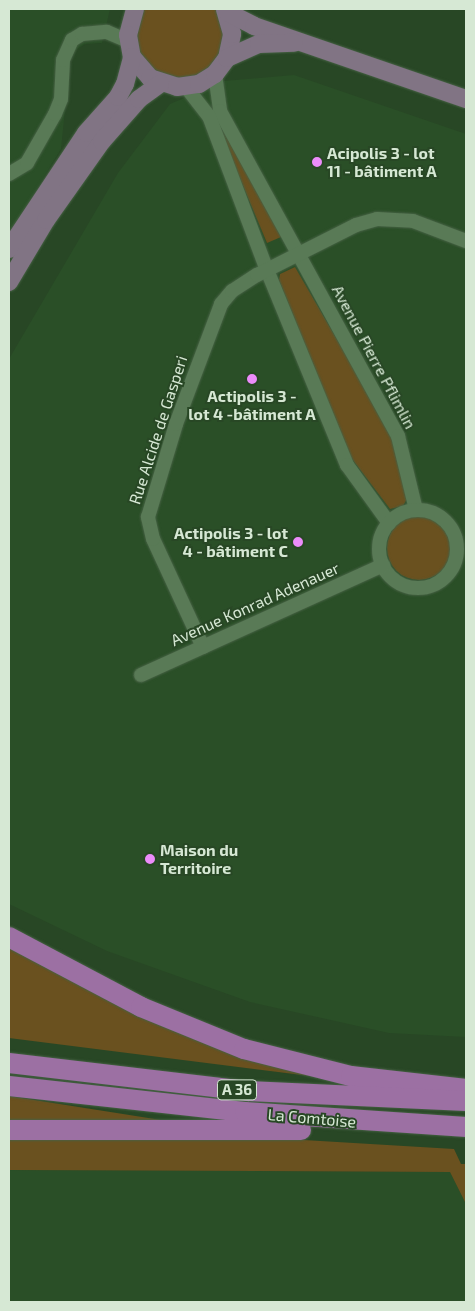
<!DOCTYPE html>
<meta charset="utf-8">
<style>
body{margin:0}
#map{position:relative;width:475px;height:1311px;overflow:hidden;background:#284725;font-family:"Exo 2",sans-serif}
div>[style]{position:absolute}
.built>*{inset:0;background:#2a4f27}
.green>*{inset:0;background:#6a511f}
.round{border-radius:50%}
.roads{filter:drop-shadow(0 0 1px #466144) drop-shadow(0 0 1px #466144)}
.minor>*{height:14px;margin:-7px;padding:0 7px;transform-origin:7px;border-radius:7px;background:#597a56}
.minor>.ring{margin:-7px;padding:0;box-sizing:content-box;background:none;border:14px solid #597a56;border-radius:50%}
.major>*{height:18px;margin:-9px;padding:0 9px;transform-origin:9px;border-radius:9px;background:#817484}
.highway>*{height:20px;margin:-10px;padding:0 10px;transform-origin:10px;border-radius:10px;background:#9c70a3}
.dots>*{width:14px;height:14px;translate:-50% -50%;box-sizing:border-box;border:2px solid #284725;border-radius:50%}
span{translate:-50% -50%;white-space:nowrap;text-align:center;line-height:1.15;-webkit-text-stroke:4px #284725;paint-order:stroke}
.shield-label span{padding:1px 4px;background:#284725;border:1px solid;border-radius:4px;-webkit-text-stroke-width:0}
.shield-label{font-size:15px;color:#d6e8d4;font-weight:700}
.poi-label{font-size:16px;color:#d6e8d4;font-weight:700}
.left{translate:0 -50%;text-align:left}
.right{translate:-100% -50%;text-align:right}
.street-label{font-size:16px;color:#d6e8d4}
.frame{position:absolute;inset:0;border:10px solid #d6e8d4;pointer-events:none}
</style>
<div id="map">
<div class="built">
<i style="clip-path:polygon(9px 9px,110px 9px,102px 43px,85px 44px,77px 49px,70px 60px,61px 149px,9px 233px)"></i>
<i style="clip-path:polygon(294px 75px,466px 134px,466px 1037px,389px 1033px,250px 1002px,107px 951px,9px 904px,9px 359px,118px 173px,170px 104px,224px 81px)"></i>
<i style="clip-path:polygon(9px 1170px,450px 1172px,466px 1204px,466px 1302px,9px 1302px)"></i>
</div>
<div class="green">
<i style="clip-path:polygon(141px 9px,219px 9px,227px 36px,213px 68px,181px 82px,147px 69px,133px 40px)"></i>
<i style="clip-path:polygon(219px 116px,281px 237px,267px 243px,214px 117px)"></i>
<i style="clip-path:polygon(295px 267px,394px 438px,408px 497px,403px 506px,390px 509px,349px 455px,279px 280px,280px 274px)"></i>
<i class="round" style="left:387px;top:516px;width:64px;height:64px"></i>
<i style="clip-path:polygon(9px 944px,310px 1076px,9px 1038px)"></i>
<i style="clip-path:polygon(9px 1096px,161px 1120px,9px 1122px)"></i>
<i style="clip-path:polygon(9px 1137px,287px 1139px,454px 1149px,461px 1164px,466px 1164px,466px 1204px,450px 1172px,9px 1170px)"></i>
</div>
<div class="roads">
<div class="minor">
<i style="left:215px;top:74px;width:37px;rotate:82deg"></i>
<i style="left:220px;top:111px;width:371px;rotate:61.3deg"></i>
<i style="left:398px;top:436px;width:76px;rotate:76.3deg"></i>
<i style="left:186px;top:87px;width:37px;rotate:52deg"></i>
<i style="left:209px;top:116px;width:165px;rotate:69.4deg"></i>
<i style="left:267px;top:270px;width:211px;rotate:67.7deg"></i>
<i style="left:347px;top:465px;width:72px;rotate:54.1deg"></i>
<i style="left:9px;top:174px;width:21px;rotate:-31deg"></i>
<i style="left:27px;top:163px;width:56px;rotate:-60.3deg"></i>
<i style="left:55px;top:114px;width:16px;rotate:-68deg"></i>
<i style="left:61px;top:99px;width:39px;rotate:-87deg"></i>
<i style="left:63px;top:60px;width:22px;rotate:-66deg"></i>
<i style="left:72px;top:40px;width:12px;rotate:-31deg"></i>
<i style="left:82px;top:34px;width:25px;rotate:-5deg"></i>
<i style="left:107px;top:32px;width:23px;rotate:23deg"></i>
<i class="ring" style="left:379px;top:510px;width:64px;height:64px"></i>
<i style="left:203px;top:647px;width:119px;rotate:-114.8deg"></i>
<i style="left:153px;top:539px;width:23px;rotate:-103deg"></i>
<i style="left:148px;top:517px;width:97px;rotate:-73.2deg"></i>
<i style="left:176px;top:424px;width:128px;rotate:-69.4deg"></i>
<i style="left:221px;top:304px;width:17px;rotate:-50deg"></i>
<i style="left:232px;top:291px;width:30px;rotate:-33deg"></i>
<i style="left:257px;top:275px;width:111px;rotate:-26.8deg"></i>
<i style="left:356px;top:225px;width:22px;rotate:-16deg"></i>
<i style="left:377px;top:219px;width:36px;rotate:3deg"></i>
<i style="left:413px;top:221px;width:57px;rotate:20.7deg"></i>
<i style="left:141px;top:675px;width:266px;rotate:-24.4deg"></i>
</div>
<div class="major">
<i style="left:135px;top:9px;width:27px;rotate:105deg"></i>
<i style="left:128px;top:35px;width:22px;rotate:80deg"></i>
<i style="left:132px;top:57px;width:28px;rotate:49deg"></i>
<i style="left:150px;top:78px;width:28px;rotate:18deg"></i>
<i style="left:177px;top:87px;width:22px;rotate:-8deg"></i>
<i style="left:199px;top:84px;width:19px;rotate:-32deg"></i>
<i style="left:215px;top:74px;width:20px;rotate:-53deg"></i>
<i style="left:227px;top:58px;width:25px;rotate:-78deg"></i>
<i style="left:232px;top:34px;width:26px;rotate:-106deg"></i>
<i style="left:227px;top:12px;width:30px;rotate:27deg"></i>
<i style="left:254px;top:26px;width:224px;rotate:19deg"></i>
<i style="left:227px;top:58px;width:35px;rotate:-24deg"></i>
<i style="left:259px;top:44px;width:35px;rotate:-2deg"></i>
<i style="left:9px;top:249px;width:139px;rotate:-56.4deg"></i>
<i style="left:86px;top:133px;width:48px;rotate:-48.4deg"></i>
<i style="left:118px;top:97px;width:15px;rotate:-62deg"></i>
<i style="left:125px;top:84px;width:28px;rotate:-75deg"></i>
<i style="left:9px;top:282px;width:72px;rotate:-59.2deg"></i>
<i style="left:46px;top:220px;width:97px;rotate:-54.7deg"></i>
<i style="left:102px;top:141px;width:56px;rotate:-48.6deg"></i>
<i style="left:139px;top:99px;width:26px;rotate:-36deg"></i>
</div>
<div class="highway">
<i style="left:9px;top:937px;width:149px;rotate:27.9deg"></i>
<i style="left:141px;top:1007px;width:111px;rotate:22.2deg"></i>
<i style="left:244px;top:1049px;width:110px;rotate:14.2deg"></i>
<i style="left:351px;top:1076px;width:116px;rotate:6.4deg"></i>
<i style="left:9px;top:1063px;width:241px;rotate:6.7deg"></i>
<i style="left:248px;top:1091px;width:218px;rotate:2.6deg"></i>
<i style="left:9px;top:1086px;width:237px;rotate:6.3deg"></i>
<i style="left:245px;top:1112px;width:222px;rotate:3.9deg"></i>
<i style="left:9px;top:1130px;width:292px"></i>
</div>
</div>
<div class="dots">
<i style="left:317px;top:162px;background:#ec8cfa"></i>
<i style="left:252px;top:379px;background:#ec8cfa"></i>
<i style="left:298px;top:542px;background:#ec8cfa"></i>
<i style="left:150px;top:859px;background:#ec8cfa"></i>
</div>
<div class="shield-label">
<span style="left:237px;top:1090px">A 36</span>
</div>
<div class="poi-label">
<span class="left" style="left:327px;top:162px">Acipolis 3 - lot<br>11 - bâtiment A</span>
<span style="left:252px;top:405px">Actipolis 3 -<br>lot 4 -bâtiment A</span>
<span class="right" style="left:288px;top:542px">Actipolis 3 - lot<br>4 - bâtiment C</span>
<span class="left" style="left:160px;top:859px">Maison du<br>Territoire</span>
</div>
<div class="street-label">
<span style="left:374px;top:357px;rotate:62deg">Avenue Pierre Pflimlin</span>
<span style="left:158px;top:430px;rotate:-72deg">Rue Alcide de Gasperi</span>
<span style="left:255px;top:604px;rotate:-24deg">Avenue Konrad Adenauer</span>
<span style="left:312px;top:1118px;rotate:5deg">La Comtoise</span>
</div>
<div class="frame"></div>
</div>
